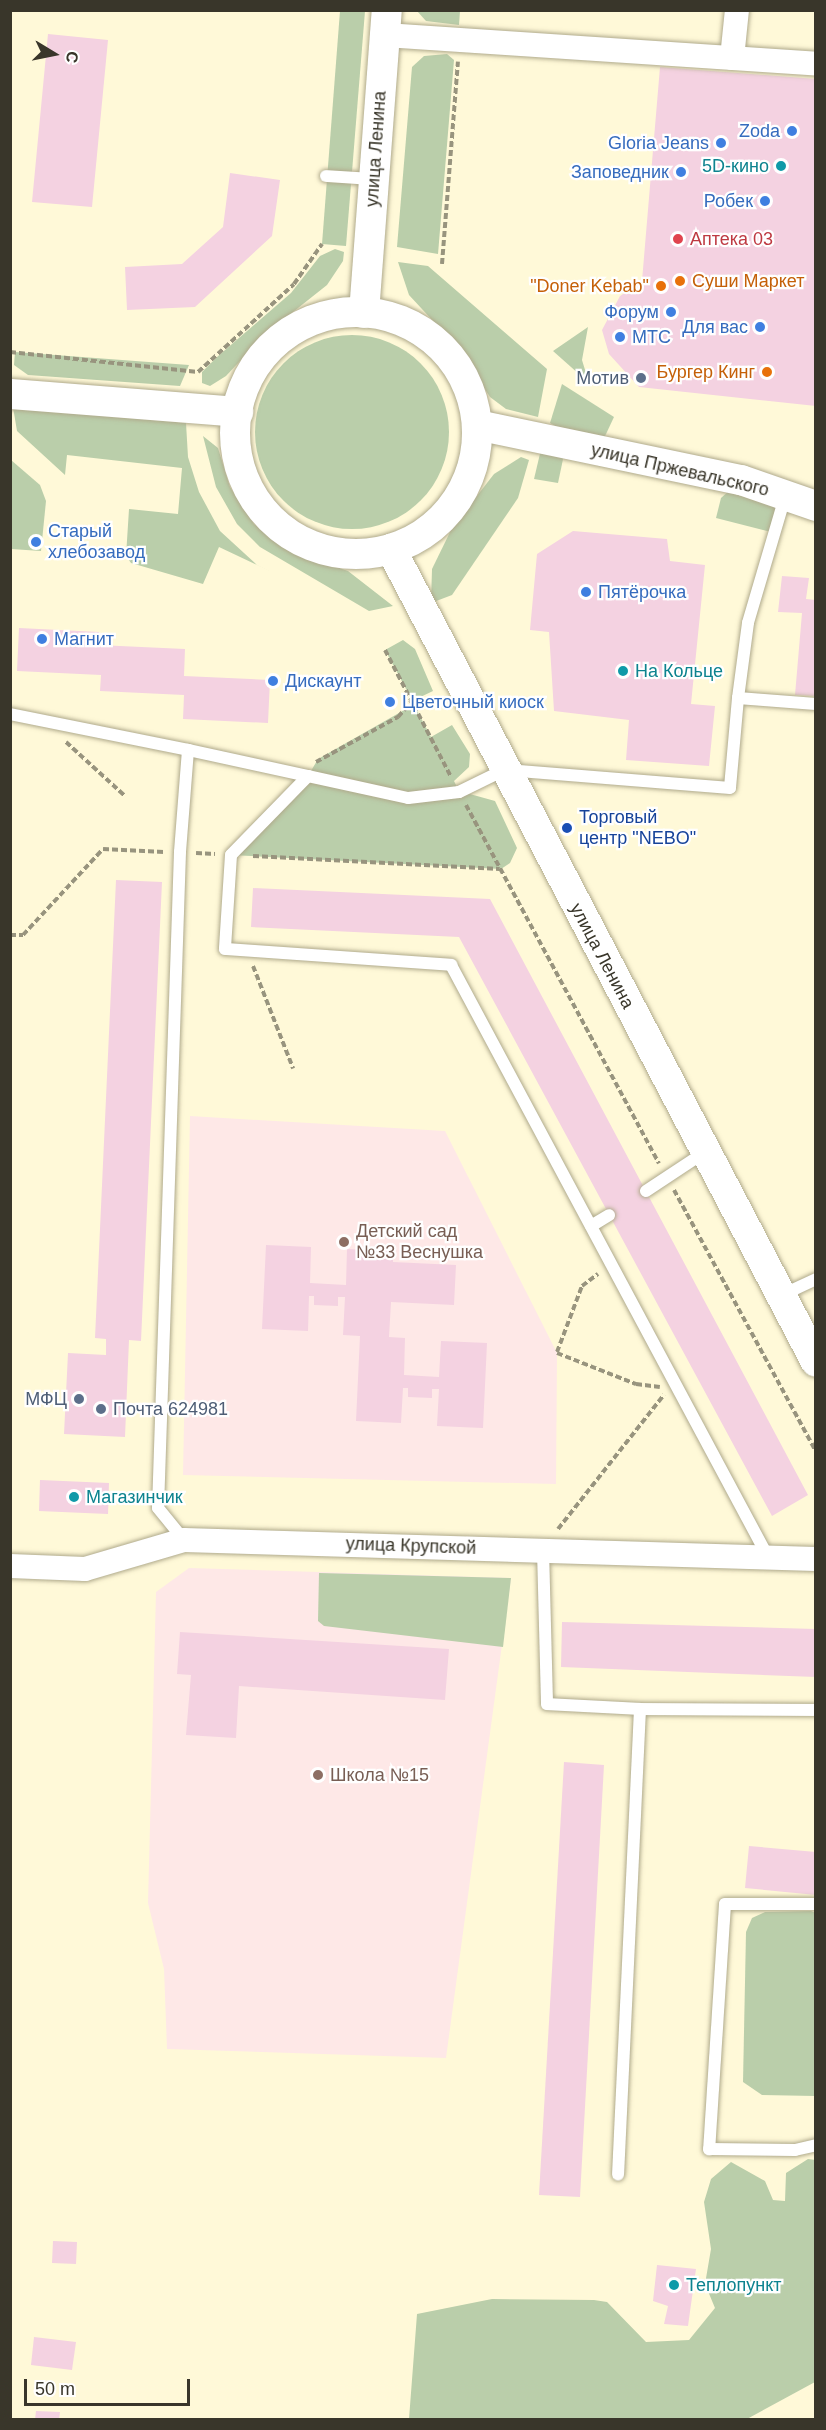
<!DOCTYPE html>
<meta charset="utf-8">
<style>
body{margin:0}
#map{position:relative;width:826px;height:2430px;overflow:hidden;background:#fff9d8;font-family:Arial,sans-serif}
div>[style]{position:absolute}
.education>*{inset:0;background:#fee8e7}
.green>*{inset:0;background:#baceaa}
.round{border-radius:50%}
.building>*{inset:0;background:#f4d2e1}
.path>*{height:4px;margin-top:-2px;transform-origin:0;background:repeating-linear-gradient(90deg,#98947e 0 6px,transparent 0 9px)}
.roads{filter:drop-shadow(0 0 2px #b0aa8c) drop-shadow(0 0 2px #b0aa8c)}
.service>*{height:12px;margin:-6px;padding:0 6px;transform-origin:6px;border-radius:6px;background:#fff}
.minor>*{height:24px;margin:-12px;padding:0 12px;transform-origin:12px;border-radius:12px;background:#fff}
.tertiary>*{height:30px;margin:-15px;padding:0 15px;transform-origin:15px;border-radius:15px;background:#fff}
.tertiary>.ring{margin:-15px;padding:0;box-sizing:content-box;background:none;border:30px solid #fff;border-radius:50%}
.dots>*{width:16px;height:16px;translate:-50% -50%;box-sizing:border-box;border:3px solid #fff;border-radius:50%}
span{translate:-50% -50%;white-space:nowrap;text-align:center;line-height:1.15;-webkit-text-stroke:4.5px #fff;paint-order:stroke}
.shop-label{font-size:18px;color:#366cbe}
.right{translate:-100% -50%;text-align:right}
.left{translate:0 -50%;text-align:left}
.street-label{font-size:18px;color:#39362a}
.culture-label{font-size:18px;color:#0d838f}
.health-label{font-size:18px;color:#be3a42}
.food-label{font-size:18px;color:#c56008}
.service-label{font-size:18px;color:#4e5e75}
.transit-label{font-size:18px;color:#164399}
.education-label{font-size:18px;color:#785e54}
.frame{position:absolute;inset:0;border:12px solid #39362a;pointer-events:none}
.north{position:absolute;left:24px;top:24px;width:60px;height:60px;-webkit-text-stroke:4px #fff;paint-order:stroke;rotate:100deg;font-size:16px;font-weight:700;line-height:24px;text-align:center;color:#39362a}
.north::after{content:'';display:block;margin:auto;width:21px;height:27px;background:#39362a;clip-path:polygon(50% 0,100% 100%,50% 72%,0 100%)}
.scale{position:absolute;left:24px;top:2379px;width:166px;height:27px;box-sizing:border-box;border:3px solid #39362a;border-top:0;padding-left:8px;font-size:18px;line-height:21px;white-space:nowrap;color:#39362a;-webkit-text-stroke:4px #fff;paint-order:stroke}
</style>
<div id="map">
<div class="education">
<i style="clip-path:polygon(190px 1116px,445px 1131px,557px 1353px,556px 1484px,183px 1475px)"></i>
<i style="clip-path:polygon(189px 1568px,511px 1578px,446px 2058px,167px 2049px,164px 1969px,148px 1903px,156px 1592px)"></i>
</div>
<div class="green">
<i style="clip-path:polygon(340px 11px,365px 11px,346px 246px,322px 244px)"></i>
<i style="clip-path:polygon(417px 11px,460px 11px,459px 25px,426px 21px)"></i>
<i style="clip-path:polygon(447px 54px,454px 60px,438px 254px,397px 247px,412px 67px,424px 56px)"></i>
<i style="clip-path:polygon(335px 249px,344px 252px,343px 261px,327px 285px,264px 335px,226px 376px,210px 386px,202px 383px,202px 372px,217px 357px,291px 293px,320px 256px)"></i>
<i style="clip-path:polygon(398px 262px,428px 266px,547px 369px,538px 417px,506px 409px,490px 397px,459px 349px,409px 295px)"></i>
<i style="clip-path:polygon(588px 327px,582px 360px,589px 383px,553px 351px)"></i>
<i class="round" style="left:255px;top:335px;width:194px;height:194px"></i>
<i style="clip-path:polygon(15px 352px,189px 365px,180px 386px,28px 375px,14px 365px)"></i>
<i style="clip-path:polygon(562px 384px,614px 417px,598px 451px,550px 423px)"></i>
<i style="clip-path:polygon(13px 407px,186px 423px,188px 457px,199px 492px,220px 531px,257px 565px,278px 575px,219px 547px,203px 584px,131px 563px,126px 556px,129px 509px,178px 514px,182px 468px,67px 455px,65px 475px,17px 431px)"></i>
<i style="clip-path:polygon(203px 436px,218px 448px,230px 487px,254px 524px,296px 553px,348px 571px,393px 606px,369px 611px,260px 547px,237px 524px,216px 487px)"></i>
<i style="clip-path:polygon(543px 441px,566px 445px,558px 483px,534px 479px)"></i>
<i style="clip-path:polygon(521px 457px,529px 460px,518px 498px,452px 595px,431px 603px,432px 569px,452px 528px,494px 474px)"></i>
<i style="clip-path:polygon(11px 460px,40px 485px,46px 501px,41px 551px,11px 549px)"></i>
<i style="clip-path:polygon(741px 480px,786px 495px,775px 533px,716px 518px,721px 498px)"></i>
<i style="clip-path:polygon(403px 640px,415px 649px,433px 691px,412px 701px,431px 737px,452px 725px,470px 754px,469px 767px,454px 781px,459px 791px,495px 801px,517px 848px,510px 863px,501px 869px,231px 855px,308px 776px,318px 759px,406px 709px,412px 700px,385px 650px)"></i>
<i style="clip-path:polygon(319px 1573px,511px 1578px,503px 1647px,324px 1626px,318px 1621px)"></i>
<i style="clip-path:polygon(811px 1911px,816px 1913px,815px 2096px,762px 2095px,743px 2082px,746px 1932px,752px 1918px,765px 1912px)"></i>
<i style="clip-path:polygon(808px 2159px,816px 2160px,815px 2382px,747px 2419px,409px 2419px,417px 2314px,492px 2299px,594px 2300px,607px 2302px,646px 2342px,689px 2340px,715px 2308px,705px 2284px,711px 2249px,704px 2202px,711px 2179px,731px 2162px,765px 2181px,773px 2200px,785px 2201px,786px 2173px)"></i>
</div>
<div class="building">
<i style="clip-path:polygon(48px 34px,108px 40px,92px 207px,32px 202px)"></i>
<i style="clip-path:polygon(660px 67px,816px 79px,816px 406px,639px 387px,609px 354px,602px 330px,620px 296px,642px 281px)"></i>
<i style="clip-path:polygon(230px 173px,280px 180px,272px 236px,195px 307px,127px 310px,125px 267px,182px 264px,223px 227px)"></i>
<i style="clip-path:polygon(573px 531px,667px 539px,670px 561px,705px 565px,691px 704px,715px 706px,709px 766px,626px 760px,629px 720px,554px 711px,549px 632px,530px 630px,537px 554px)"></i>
<i style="clip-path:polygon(782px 576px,809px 578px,806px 599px,816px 600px,816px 696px,795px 695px,802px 613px,778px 612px)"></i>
<i style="clip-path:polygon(19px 628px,99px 632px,98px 645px,185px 649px,184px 676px,270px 680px,268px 723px,183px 719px,184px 695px,100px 691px,101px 675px,17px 671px)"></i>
<i style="clip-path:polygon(116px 880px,162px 882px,141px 1341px,129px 1340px,125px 1437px,64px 1434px,68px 1353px,106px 1355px,106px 1339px,95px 1338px)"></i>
<i style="clip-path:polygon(253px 888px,490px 899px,808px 1495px,772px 1516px,459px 937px,251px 927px)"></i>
<i style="clip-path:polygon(266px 1245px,311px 1247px,310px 1283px,346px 1285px,347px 1249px,393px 1251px,393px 1262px,456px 1265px,454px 1305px,391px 1302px,389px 1337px,405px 1338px,404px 1375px,439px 1377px,441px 1341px,487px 1343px,483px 1428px,437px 1426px,439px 1389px,432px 1389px,432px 1398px,408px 1397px,408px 1388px,403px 1388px,401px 1423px,356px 1421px,360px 1336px,343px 1335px,345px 1297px,338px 1297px,338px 1306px,314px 1305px,314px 1296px,309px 1296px,308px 1331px,262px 1329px)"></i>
<i style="clip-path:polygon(40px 1480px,109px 1483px,108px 1514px,39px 1511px)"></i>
<i style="clip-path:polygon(562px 1622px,816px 1629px,816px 1677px,561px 1667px)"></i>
<i style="clip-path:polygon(180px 1632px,449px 1649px,445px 1700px,239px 1686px,236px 1738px,186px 1735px,191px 1675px,177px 1674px)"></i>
<i style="clip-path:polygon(564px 1762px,604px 1765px,580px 2197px,539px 2195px)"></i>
<i style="clip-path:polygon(749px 1846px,816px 1852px,816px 1895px,745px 1888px)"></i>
<i style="clip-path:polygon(53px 2241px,77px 2242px,76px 2264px,52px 2263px)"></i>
<i style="clip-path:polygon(657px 2265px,696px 2269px,688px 2326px,664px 2324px,668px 2306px,653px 2301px)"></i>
<i style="clip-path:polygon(34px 2337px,76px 2342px,72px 2370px,31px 2365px)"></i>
<i style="clip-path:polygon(36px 2411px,60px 2412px,59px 2420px,35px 2420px)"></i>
</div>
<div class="path">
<i style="left:442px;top:264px;width:203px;rotate:-85.5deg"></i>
<i style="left:10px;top:352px;width:189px;rotate:6.1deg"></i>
<i style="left:198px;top:372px;width:130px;rotate:-42.5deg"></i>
<i style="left:294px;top:284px;width:49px;rotate:-55deg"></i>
<i style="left:385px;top:650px;width:143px;rotate:62.5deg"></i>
<i style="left:66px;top:742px;width:80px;rotate:42.5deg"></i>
<i style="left:316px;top:762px;width:94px;rotate:-28.8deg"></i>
<i style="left:398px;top:717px;width:21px;rotate:-49deg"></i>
<i style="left:466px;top:805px;width:407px;rotate:61.7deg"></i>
<i style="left:196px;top:853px;width:19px;rotate:3deg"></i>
<i style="left:253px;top:856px;width:247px;rotate:3deg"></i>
<i style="left:10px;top:935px;width:13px"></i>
<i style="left:23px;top:935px;width:117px;rotate:-47.1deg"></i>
<i style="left:103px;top:849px;width:61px;rotate:2.8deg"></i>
<i style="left:253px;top:966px;width:110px;rotate:68.6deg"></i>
<i style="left:674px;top:1190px;width:297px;rotate:61.5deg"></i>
<i style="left:557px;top:1352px;width:71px;rotate:-69.3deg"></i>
<i style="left:582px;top:1286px;width:20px;rotate:-37deg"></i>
<i style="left:557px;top:1353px;width:85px;rotate:21.4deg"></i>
<i style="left:636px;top:1384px;width:24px;rotate:7deg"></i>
<i style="left:558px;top:1529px;width:171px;rotate:-51.7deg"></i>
</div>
<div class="roads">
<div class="service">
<i style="left:326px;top:176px;width:48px;rotate:3.6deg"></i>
<i style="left:785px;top:497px;width:131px;rotate:106.4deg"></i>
<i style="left:748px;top:623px;width:76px;rotate:97.6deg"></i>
<i style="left:738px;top:698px;width:78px;rotate:4.4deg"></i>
<i style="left:738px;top:698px;width:90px;rotate:95.1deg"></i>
<i style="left:730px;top:788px;width:227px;rotate:-175.4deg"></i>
<i style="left:504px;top:770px;width:50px;rotate:153.9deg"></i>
<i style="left:459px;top:792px;width:51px;rotate:173.3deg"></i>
<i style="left:408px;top:798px;width:102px;rotate:-167.6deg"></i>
<i style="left:308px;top:776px;width:110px;rotate:134.3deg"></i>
<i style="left:231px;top:855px;width:94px;rotate:93.7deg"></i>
<i style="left:225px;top:949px;width:227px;rotate:4deg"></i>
<i style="left:451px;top:965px;width:672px;rotate:61.83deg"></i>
<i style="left:10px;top:714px;width:182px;rotate:11.4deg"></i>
<i style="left:188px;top:750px;width:102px;rotate:94.5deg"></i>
<i style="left:180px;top:852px;width:656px;rotate:91.92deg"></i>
<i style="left:158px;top:1508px;width:41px;rotate:50.9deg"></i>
<i style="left:188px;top:750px;width:123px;rotate:12.2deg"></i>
<i style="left:646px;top:1191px;width:71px;rotate:-33.5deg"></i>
<i style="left:591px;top:1226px;width:21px;rotate:-31deg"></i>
<i style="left:782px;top:1295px;width:38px;rotate:-25deg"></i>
<i style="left:543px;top:1550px;width:154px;rotate:88.5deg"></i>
<i style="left:547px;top:1704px;width:93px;rotate:3.1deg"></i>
<i style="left:640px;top:1709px;width:466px;rotate:92.7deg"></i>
<i style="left:640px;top:1709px;width:176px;rotate:0.3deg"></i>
<i style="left:816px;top:1904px;width:91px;rotate:180deg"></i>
<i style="left:725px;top:1904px;width:246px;rotate:93.7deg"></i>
<i style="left:709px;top:2149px;width:86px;rotate:0.7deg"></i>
<i style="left:795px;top:2150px;width:22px;rotate:-13deg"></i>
</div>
<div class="minor">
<i style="left:385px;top:35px;width:432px;rotate:3.8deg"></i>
<i style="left:732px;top:58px;width:48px;rotate:-84.1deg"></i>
<i style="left:10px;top:1566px;width:75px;rotate:2.3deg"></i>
<i style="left:85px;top:1569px;width:103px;rotate:-16.3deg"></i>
<i style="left:184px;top:1540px;width:632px;rotate:1.72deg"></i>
</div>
<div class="tertiary">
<i class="ring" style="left:235px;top:312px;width:212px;height:212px"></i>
<i style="left:364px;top:313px;width:304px;rotate:-85.7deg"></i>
<i style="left:10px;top:394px;width:229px;rotate:4.5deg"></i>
<i style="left:477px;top:425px;width:270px;rotate:11.8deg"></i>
<i style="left:741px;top:480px;width:79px;rotate:19.1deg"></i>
<i style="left:391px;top:549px;width:917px;rotate:62.4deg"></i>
</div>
</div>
<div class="dots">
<i style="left:792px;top:131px;background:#3f7fe0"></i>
<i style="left:721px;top:143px;background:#3f7fe0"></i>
<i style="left:781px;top:166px;background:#0f9aa8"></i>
<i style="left:681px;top:172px;background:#3f7fe0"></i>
<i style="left:765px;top:201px;background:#3f7fe0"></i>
<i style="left:678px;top:239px;background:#e0444e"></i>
<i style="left:680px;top:281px;background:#e8710a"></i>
<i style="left:661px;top:286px;background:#e8710a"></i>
<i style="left:671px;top:312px;background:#3f7fe0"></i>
<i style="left:760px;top:327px;background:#3f7fe0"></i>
<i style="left:620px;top:337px;background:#3f7fe0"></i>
<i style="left:767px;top:372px;background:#e8710a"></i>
<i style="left:641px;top:378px;background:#5c6f8a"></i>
<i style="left:36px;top:542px;background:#3f7fe0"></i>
<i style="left:586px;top:592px;background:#3f7fe0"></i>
<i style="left:42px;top:639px;background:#3f7fe0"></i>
<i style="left:623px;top:671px;background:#0f9aa8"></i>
<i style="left:273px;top:681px;background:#3f7fe0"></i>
<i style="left:390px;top:702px;background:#3f7fe0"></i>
<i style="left:567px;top:828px;background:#1a4fb4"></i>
<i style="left:344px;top:1242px;background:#8d6e63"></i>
<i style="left:79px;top:1399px;background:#5c6f8a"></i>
<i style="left:101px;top:1409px;background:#5c6f8a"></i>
<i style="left:74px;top:1497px;background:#0f9aa8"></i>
<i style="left:318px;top:1775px;background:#8d6e63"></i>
<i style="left:674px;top:2285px;background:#0f9aa8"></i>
</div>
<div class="shop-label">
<span class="right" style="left:780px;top:131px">Zoda</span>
<span class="right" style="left:709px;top:143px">Gloria Jeans</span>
<span class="right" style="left:669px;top:172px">Заповедник</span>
<span class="right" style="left:753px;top:201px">Робек</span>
<span class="right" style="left:659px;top:312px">Форум</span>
<span class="right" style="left:748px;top:327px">Для вас</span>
<span class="left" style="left:632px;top:337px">МТС</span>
<span class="left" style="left:48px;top:542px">Старый<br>хлебозавод</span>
<span class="left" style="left:598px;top:592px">Пятёрочка</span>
<span class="left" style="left:54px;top:639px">Магнит</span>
<span class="left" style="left:285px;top:681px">Дискаунт</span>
<span class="left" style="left:402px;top:702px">Цветочный киоск</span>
</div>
<div class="street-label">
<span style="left:376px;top:149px;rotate:-86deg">улица Ленина</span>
<span style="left:680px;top:470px;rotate:13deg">улица Пржевальского</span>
<span style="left:602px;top:956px;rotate:62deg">улица Ленина</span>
<span style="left:411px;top:1546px;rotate:2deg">улица Крупской</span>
</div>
<div class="culture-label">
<span class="right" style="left:769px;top:166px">5D-кино</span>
<span class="left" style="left:635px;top:671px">На Кольце</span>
<span class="left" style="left:86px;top:1497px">Магазинчик</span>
<span class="left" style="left:686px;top:2285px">Теплопункт</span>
</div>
<div class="health-label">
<span class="left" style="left:690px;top:239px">Аптека 03</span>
</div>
<div class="food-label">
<span class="left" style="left:692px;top:281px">Суши Маркет</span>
<span class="right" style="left:649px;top:286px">"Doner Kebab"</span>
<span class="right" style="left:755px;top:372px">Бургер Кинг</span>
</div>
<div class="service-label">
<span class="right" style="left:629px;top:378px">Мотив</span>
<span class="right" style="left:67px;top:1399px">МФЦ</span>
<span class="left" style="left:113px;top:1409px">Почта 624981</span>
</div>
<div class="transit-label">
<span class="left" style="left:579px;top:828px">Торговый<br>центр "NEBO"</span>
</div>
<div class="education-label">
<span class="left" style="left:356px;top:1242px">Детский сад<br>№33 Веснушка</span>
<span class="left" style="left:330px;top:1775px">Школа №15</span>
</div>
<div class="frame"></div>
<div class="north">С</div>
<div class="scale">50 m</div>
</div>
